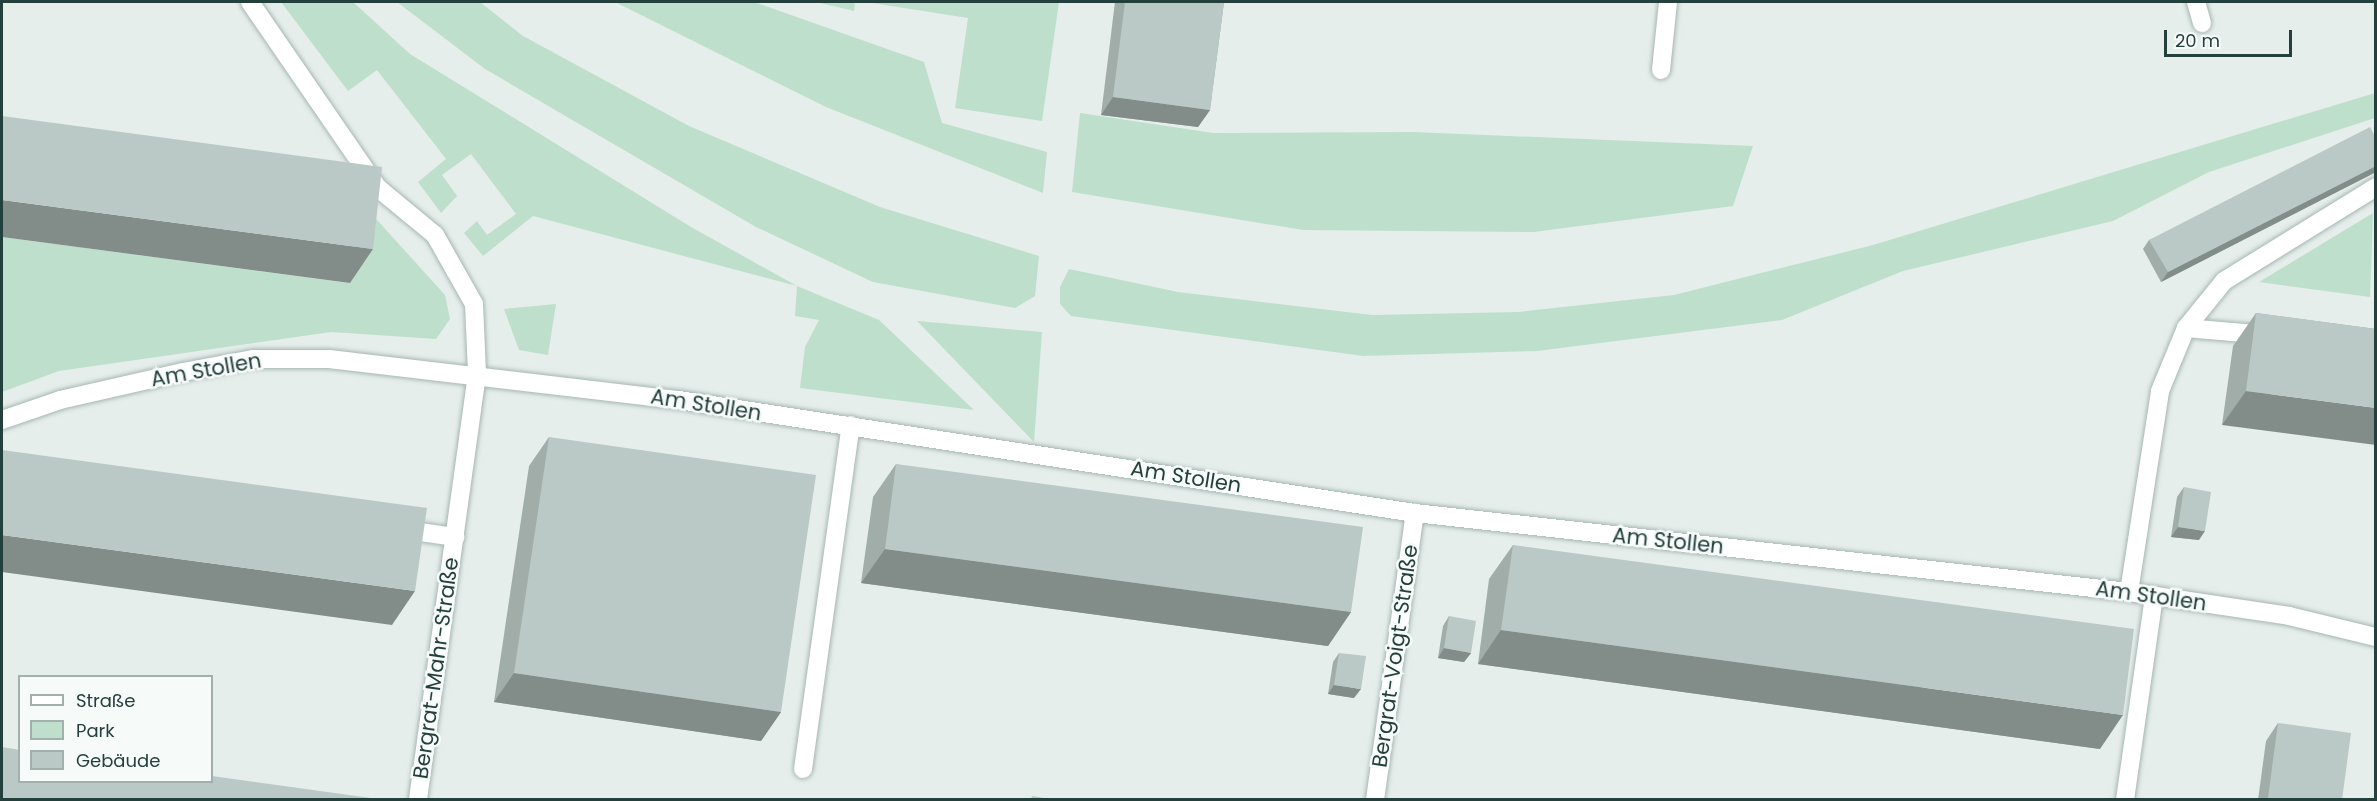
<!DOCTYPE html>
<meta charset="utf-8">
<style>
body{margin:0}
#map{position:relative;width:2377px;height:801px;overflow:hidden;background:#e5eeeb;font-family:Poppins,sans-serif}
div>[style]{position:absolute}
.green>*{inset:0;background:#bedfcb}
.roads{filter:drop-shadow(0 0 2px #a7b6b3) drop-shadow(0 0 2px #a7b6b3)}
.lane>*{height:18px;margin:-9px;padding:0 9px;transform-origin:9px;border-radius:9px;background:#fff}
.street>*{height:18px;margin:-9px;padding:0 9px;transform-origin:9px;border-radius:9px;background:#fff}
.wall>*{inset:0;background:#a0ada9}
.shaded-wall>*{inset:0;background:#828d8a}
.building>*{inset:0;background:#bac9c5}
span{translate:-50% -50%;white-space:nowrap;text-align:center;line-height:1.15;-webkit-text-stroke:5px #f6faf8;paint-order:stroke}
.street-label{font-size:21px;color:#24403c}
.frame{position:absolute;inset:0;border:3px solid #24403c;pointer-events:none}
.legend{position:absolute;left:18px;top:675px;width:195px;height:108px;box-sizing:border-box;background:#f6faf8;border:2px solid #a2b0ad;margin:0;padding:8px 10px;list-style:none;font-size:18px;color:#24403c}
.legend li{display:flex;align-items:center;gap:12px;height:30px}
.legend b{width:30px;border:2px solid #a2b0ad}
.scale{position:absolute;left:2164px;top:30px;width:128px;height:27px;box-sizing:border-box;border:3px solid #24403c;border-top:0;padding-left:8px;font-size:18px;line-height:21px;white-space:nowrap;color:#24403c;-webkit-text-stroke:4px #f6faf8;paint-order:stroke}
</style>
<div id="map">
<div class="green">
<i style="clip-path:polygon(281px 2px,353px 2px,410px 54px,691px 227px,797px 286px,879px 320px,974px 410px,800px 388px,805px 347px,819px 320px,795px 316px,797px 286px,533px 216px,483px 256px,464px 233px,477px 221px,487px 235px,516px 214px,471px 154px,442px 175px,457px 196px,441px 213px,418px 182px,446px 159px,377px 70px,348px 91px)"></i>
<i style="clip-path:polygon(397px 2px,480px 2px,523px 36px,689px 126px,880px 207px,1039px 256px,1035px 296px,1015px 308px,873px 282px,756px 227px,485px 69px)"></i>
<i style="clip-path:polygon(615px 2px,754px 2px,924px 62px,942px 123px,1047px 152px,1043px 193px,826px 107px)"></i>
<i style="clip-path:polygon(816px 2px,855px 2px,854px 11px)"></i>
<i style="clip-path:polygon(866px 2px,1059px 2px,1042px 121px,955px 108px,968px 18px)"></i>
<i style="clip-path:polygon(2375px 93px,2375px 118px,2209px 172px,2113px 221px,1903px 271px,1782px 320px,1537px 351px,1363px 356px,1071px 316px,1060px 304px,1060px 287px,1069px 269px,1178px 292px,1372px 315px,1518px 312px,1674px 295px,1873px 245px)"></i>
<i style="clip-path:polygon(1080px 113px,1213px 133px,1413px 132px,1753px 146px,1733px 206px,1534px 232px,1303px 230px,1072px 192px)"></i>
<i style="clip-path:polygon(359px 200px,445px 295px,450px 319px,436px 339px,331px 332px,59px 371px,2px 392px,2px 237px,349px 283px)"></i>
<i style="clip-path:polygon(2373px 213px,2370px 297px,2259px 282px)"></i>
<i style="clip-path:polygon(556px 304px,548px 355px,519px 350px,504px 309px)"></i>
<i style="clip-path:polygon(917px 321px,1042px 332px,1034px 442px)"></i>
</div>
<div class="roads">
<div class="lane">
<i style="left:2196px;top:2px;width:22px;rotate:74deg"></i>
<i style="left:1661px;top:70px;width:68px;rotate:-84.1deg"></i>
<i style="left:803px;top:769px;width:347px;rotate:-82.1deg"></i>
</div>
<div class="street">
<i style="left:250px;top:2px;width:226px;rotate:55.5deg"></i>
<i style="left:378px;top:188px;width:74px;rotate:39.5deg"></i>
<i style="left:435px;top:235px;width:79px;rotate:60.5deg"></i>
<i style="left:474px;top:304px;width:70px;rotate:87.5deg"></i>
<i style="left:477px;top:374px;width:430px;rotate:97.9deg"></i>
<i style="left:2186px;top:328px;width:81px;rotate:4.9deg"></i>
<i style="left:2px;top:420px;width:61px;rotate:-19deg"></i>
<i style="left:60px;top:400px;width:126px;rotate:-12.8deg"></i>
<i style="left:183px;top:372px;width:71px;rotate:-10.5deg"></i>
<i style="left:253px;top:359px;width:76px"></i>
<i style="left:329px;top:359px;width:352px;rotate:6.7deg"></i>
<i style="left:679px;top:400px;width:745px;rotate:8.73deg"></i>
<i style="left:1415px;top:513px;width:718px;rotate:6.31deg"></i>
<i style="left:2129px;top:592px;width:162px;rotate:8.5deg"></i>
<i style="left:2289px;top:616px;width:89px;rotate:13.6deg"></i>
<i style="left:400px;top:529px;width:56px;rotate:8.3deg"></i>
<i style="left:2129px;top:592px;width:203px;rotate:-81.2deg"></i>
<i style="left:2160px;top:391px;width:68px;rotate:-67.6deg"></i>
<i style="left:2186px;top:328px;width:60px;rotate:-51deg"></i>
<i style="left:2224px;top:281px;width:179px;rotate:-31.7deg"></i>
<i style="left:1375px;top:800px;width:290px;rotate:-82.1deg"></i>
<i style="left:2125px;top:800px;width:206px;rotate:-81.9deg"></i>
</div>
</div>
<div class="wall">
<i style="clip-path:polygon(1115px 2px,1224px 2px,1210px 110px,1198px 127px,1101px 115px)"></i>
<i style="clip-path:polygon(2376px 138px,2376px 172px,2161px 282px,2143px 249px,2149px 240px)"></i>
<i style="clip-path:polygon(2256px 313px,2376px 329px,2222px 425px,2233px 346px)"></i>
<i style="clip-path:polygon(549px 437px,781px 712px,761px 741px,494px 702px,529px 466px)"></i>
<i style="clip-path:polygon(896px 464px,1351px 612px,1328px 646px,861px 583px,873px 497px)"></i>
<i style="clip-path:polygon(2184px 487px,2199px 540px,2171px 537px,2177px 497px)"></i>
<i style="clip-path:polygon(1513px 545px,2100px 749px,1478px 664px,1489px 579px)"></i>
<i style="clip-path:polygon(1449px 616px,1471px 653px,1464px 662px,1438px 658px,1443px 626px)"></i>
<i style="clip-path:polygon(1339px 653px,1354px 698px,1328px 694px,1333px 662px)"></i>
<i style="clip-path:polygon(2278px 723px,2342px 800px,2258px 800px,2266px 741px)"></i>
</div>
<div class="shaded-wall">
<i style="clip-path:polygon(1113px 97px,1210px 110px,1198px 127px,1101px 115px)"></i>
<i style="clip-path:polygon(2376px 166px,2376px 172px,2161px 282px,2168px 272px)"></i>
<i style="clip-path:polygon(2px 200px,373px 249px,350px 283px,2px 237px)"></i>
<i style="clip-path:polygon(2246px 391px,2376px 408px,2376px 445px,2222px 425px)"></i>
<i style="clip-path:polygon(2178px 527px,2205px 531px,2199px 540px,2171px 537px)"></i>
<i style="clip-path:polygon(2px 535px,415px 591px,392px 625px,2px 572px)"></i>
<i style="clip-path:polygon(885px 549px,1351px 612px,1328px 646px,861px 583px)"></i>
<i style="clip-path:polygon(1501px 630px,2123px 715px,2100px 749px,1478px 664px)"></i>
<i style="clip-path:polygon(1444px 648px,1471px 653px,1464px 662px,1438px 658px)"></i>
<i style="clip-path:polygon(514px 673px,781px 712px,761px 741px,494px 702px)"></i>
<i style="clip-path:polygon(1334px 685px,1361px 689px,1354px 698px,1328px 694px)"></i>
</div>
<div class="building">
<i style="clip-path:polygon(1125px 2px,1224px 2px,1210px 110px,1113px 97px)"></i>
<i style="clip-path:polygon(2px 116px,382px 167px,373px 249px,2px 200px)"></i>
<i style="clip-path:polygon(2370px 127px,2376px 138px,2376px 166px,2168px 272px,2149px 240px)"></i>
<i style="clip-path:polygon(2256px 313px,2376px 329px,2376px 408px,2246px 391px)"></i>
<i style="clip-path:polygon(549px 437px,816px 475px,781px 712px,514px 673px)"></i>
<i style="clip-path:polygon(2px 450px,427px 508px,415px 591px,2px 535px)"></i>
<i style="clip-path:polygon(896px 464px,1363px 527px,1351px 612px,885px 549px)"></i>
<i style="clip-path:polygon(2184px 487px,2211px 492px,2205px 531px,2178px 527px)"></i>
<i style="clip-path:polygon(1513px 545px,2134px 629px,2123px 715px,1501px 630px)"></i>
<i style="clip-path:polygon(1449px 616px,1476px 621px,1471px 653px,1444px 648px)"></i>
<i style="clip-path:polygon(1339px 653px,1366px 656px,1361px 689px,1334px 685px)"></i>
<i style="clip-path:polygon(2278px 723px,2351px 733px,2342px 800px,2279px 800px,2268px 798px)"></i>
<i style="clip-path:polygon(2px 747px,20px 750px,20px 782px,212px 782px,212px 776px,385px 800px,2px 800px)"></i>
<i style="clip-path:polygon(1032px 796px,1056px 800px,1031px 800px)"></i>
</div>
<div class="street-label">
<span style="left:206px;top:370px;rotate:-10deg">Am Stollen</span>
<span style="left:706px;top:405px;rotate:9deg">Am Stollen</span>
<span style="left:1186px;top:477px;rotate:9deg">Am Stollen</span>
<span style="left:1668px;top:541px;rotate:6deg">Am Stollen</span>
<span style="left:2151px;top:596px;rotate:8deg">Am Stollen</span>
<span style="left:1395px;top:656px;rotate:-82deg">Bergrat-Voigt-Straße</span>
<span style="left:436px;top:668px;rotate:-82deg">Bergrat-Mahr-Straße</span>
</div>
<div class="frame"></div>
<ul class="legend">
<li><b style="height:8px;background:#fff"></b>Straße</li>
<li><b style="height:16px;background:#bedfcb"></b>Park</li>
<li><b style="height:16px;background:#bac9c5"></b>Gebäude</li>
</ul>
<div class="scale">20 m</div>
</div>
